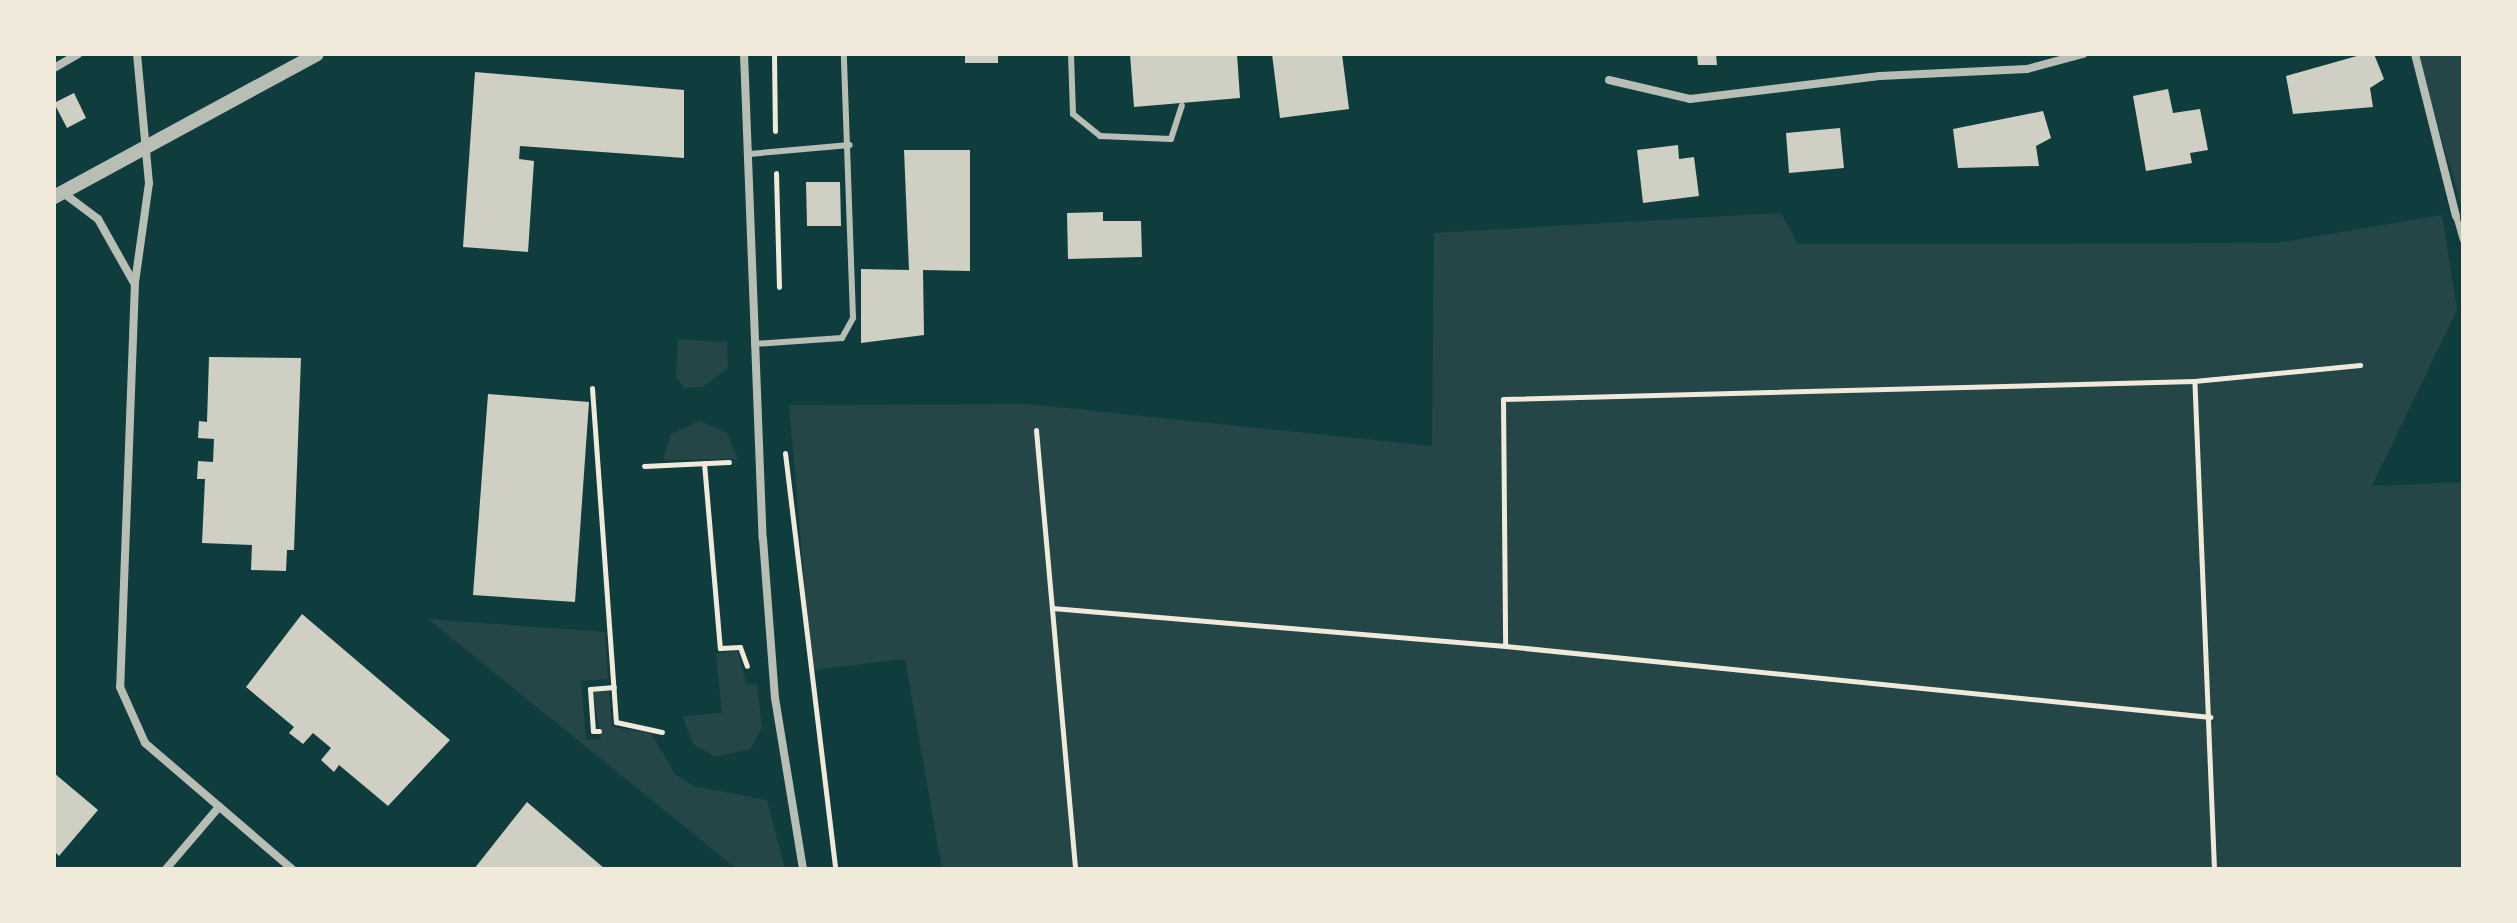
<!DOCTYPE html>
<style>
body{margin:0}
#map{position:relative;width:2517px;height:923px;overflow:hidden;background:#0f3d3e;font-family:Karla,sans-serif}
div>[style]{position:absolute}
.green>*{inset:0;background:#244646}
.building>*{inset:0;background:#cfcfc3}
.path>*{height:5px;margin:-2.5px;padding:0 2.5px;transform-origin:2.5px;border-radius:2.5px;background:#f1e9da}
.service>*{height:6px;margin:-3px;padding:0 3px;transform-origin:3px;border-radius:3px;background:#b8beb3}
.minor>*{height:8px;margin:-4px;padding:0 4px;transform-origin:4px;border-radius:4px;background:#b8beb3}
.tertiary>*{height:14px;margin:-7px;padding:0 7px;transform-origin:7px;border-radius:7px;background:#b8beb3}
span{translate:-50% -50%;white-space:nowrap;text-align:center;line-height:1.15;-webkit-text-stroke:7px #f1e9da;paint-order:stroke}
.frame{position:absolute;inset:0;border:56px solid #f1e9da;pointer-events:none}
</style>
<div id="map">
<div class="green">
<i style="clip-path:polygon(2417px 54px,2463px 54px,2463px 212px)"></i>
<i style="clip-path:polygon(1781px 213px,1798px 244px,2277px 243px,2442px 215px,2457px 310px,2372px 486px,2463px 482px,2463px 869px,942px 869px,905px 659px,812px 670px,789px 405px,1027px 404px,1432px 446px,1434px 233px)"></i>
<i style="clip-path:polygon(678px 339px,727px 342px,728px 368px,703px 387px,684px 388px,676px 377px)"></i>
<i style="clip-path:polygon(700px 421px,727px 433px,738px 459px,663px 460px,671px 434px)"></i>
<i style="clip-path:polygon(428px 619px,605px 632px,608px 679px,581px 681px,586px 740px,601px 739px,593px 692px,609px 690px,612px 727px,651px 733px,675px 774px,693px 786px,767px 800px,785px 869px,737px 869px)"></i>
<i style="clip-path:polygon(738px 651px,746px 685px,757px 684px,762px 728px,750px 749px,716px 757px,693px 744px,682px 716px,722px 713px,716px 654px)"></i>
</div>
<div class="building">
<i style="clip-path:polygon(965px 54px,998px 54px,998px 63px,965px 63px)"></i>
<i style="clip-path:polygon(1130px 54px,1237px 54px,1240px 98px,1134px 107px)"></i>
<i style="clip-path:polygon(1272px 54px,1342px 54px,1349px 109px,1280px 118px)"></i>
<i style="clip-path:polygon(1697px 54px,1716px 54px,1717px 65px,1698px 65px)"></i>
<i style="clip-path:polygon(2364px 54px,2374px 54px,2384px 79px,2370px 88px,2373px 107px,2293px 114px,2286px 76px)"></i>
<i style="clip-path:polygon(475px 72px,684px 90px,684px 158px,520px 146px,519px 159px,534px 161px,528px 252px,463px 247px)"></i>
<i style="clip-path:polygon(2168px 89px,2173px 113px,2200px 109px,2208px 150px,2190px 153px,2192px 163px,2146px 171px,2133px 96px)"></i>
<i style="clip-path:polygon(74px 93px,86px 118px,67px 128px,54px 103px)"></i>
<i style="clip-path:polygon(2043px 111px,2051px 138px,2036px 146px,2039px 166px,1958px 168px,1953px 129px)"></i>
<i style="clip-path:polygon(1840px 128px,1844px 168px,1789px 173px,1786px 133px)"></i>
<i style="clip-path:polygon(1678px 145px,1679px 159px,1694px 157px,1699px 196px,1643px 203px,1637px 150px)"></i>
<i style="clip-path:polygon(904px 150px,970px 150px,970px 271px,923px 270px,924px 335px,861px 343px,861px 269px,909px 270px)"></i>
<i style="clip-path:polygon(806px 182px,840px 182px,841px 226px,807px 226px)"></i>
<i style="clip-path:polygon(1103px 212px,1103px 221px,1141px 221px,1142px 257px,1068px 259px,1067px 213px)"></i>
<i style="clip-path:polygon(209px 357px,301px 358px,294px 550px,287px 550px,286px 571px,251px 570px,252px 545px,202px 543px,205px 479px,197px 479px,198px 461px,213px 462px,214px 439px,198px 438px,199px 421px,207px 422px)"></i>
<i style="clip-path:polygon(488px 394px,589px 402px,575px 602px,473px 595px)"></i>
<i style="clip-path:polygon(302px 614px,450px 740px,388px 806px,339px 765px,334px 772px,321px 760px,331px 748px,313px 733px,303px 744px,289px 733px,294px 727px,246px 687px)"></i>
<i style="clip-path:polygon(54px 773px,98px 810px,59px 856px,54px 851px)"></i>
<i style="clip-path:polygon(527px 802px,605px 869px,474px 869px)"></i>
</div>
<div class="path">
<i style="left:774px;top:54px;width:77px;rotate:89.3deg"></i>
<i style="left:776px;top:173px;width:114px;rotate:88.5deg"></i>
<i style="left:2194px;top:381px;width:691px;rotate:178.51deg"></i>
<i style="left:1503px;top:399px;width:247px;rotate:89.5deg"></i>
<i style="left:1505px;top:646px;width:709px;rotate:5.75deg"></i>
<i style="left:592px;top:388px;width:335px;rotate:85.9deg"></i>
<i style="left:616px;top:722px;width:47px;rotate:12.3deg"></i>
<i style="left:1036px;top:430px;width:441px;rotate:84.9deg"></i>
<i style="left:785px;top:453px;width:419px;rotate:83.1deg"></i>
<i style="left:704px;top:463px;width:186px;rotate:85.1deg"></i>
<i style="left:720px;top:648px;width:20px;rotate:-3deg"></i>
<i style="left:740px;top:647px;width:20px;rotate:70deg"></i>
<i style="left:644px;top:466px;width:85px;rotate:-2.7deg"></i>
<i style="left:1052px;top:608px;width:455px;rotate:4.8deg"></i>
<i style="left:599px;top:731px;width:6px;rotate:180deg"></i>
<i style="left:593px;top:731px;width:42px;rotate:-94.1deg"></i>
<i style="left:590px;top:689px;width:24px;rotate:-5deg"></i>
<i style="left:2214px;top:869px;width:488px;rotate:-92.3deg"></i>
<i style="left:2194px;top:381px;width:167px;rotate:-5.5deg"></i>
</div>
<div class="service">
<i style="left:1071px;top:54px;width:60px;rotate:88.1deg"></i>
<i style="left:1073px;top:114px;width:35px;rotate:39deg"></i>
<i style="left:1100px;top:136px;width:71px;rotate:2.4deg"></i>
<i style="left:1171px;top:139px;width:35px;rotate:-72deg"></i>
<i style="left:749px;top:154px;width:101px;rotate:-5.1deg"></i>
<i style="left:2456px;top:216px;width:25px;rotate:74deg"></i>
<i style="left:754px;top:344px;width:88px;rotate:-3.9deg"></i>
<i style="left:842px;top:338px;width:23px;rotate:-61deg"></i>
<i style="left:853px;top:318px;width:264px;rotate:-92deg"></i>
</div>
<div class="minor">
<i style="left:137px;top:54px;width:130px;rotate:84.7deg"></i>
<i style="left:149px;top:183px;width:101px;rotate:98deg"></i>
<i style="left:135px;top:283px;width:404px;rotate:92.1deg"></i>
<i style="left:120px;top:687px;width:61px;rotate:65.9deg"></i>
<i style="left:145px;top:743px;width:194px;rotate:40.6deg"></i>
<i style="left:744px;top:54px;width:485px;rotate:87.8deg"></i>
<i style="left:763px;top:539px;width:159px;rotate:85.7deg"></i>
<i style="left:775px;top:698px;width:173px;rotate:80.7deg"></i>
<i style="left:2415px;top:54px;width:167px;rotate:75.8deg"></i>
<i style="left:54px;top:68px;width:28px;rotate:-30deg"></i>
<i style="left:1609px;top:80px;width:83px;rotate:13.2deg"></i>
<i style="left:1690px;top:99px;width:191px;rotate:-6.9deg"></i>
<i style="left:1880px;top:76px;width:147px;rotate:-2.7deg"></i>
<i style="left:2027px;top:69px;width:58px;rotate:-15deg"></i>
<i style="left:62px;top:192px;width:45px;rotate:36.9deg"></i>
<i style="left:98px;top:219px;width:73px;rotate:60.6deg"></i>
<i style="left:166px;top:869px;width:82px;rotate:-49.5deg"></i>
</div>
<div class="tertiary">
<i style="left:54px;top:197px;width:299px;rotate:-28.5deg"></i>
</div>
<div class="frame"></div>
</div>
